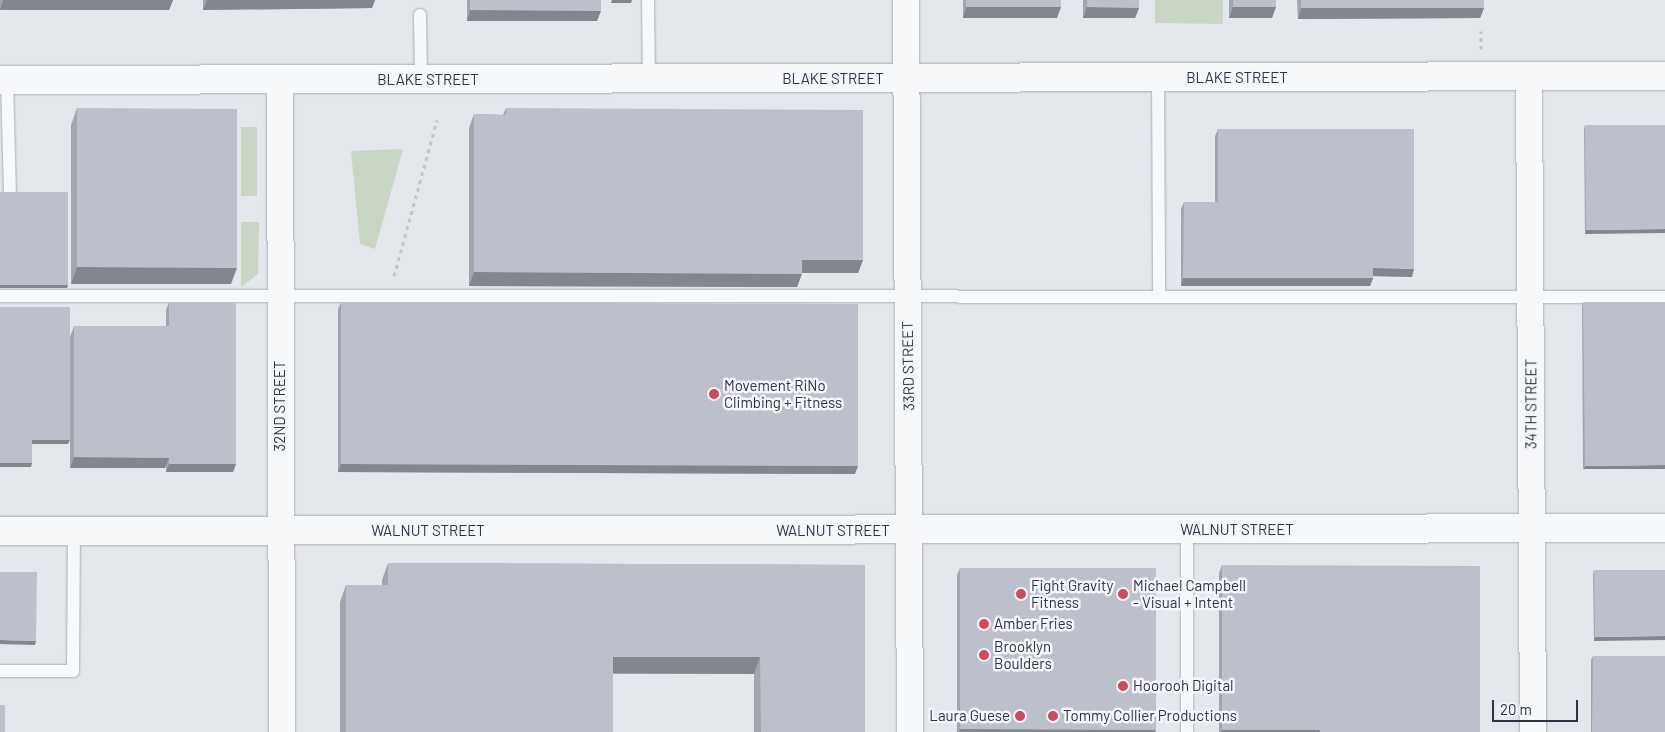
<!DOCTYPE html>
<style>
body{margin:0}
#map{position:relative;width:1665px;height:732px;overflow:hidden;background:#e4e7ec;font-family:Barlow,sans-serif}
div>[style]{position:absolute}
.green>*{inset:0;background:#c9d6c5}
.path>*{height:3px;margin-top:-1.5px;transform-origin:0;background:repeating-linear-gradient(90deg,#c2c5cb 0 4px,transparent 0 8px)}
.roads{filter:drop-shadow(0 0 1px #a9aeb7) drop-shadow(0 0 1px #a9aeb7)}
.service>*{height:12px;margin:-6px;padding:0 6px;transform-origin:6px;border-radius:6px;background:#f7f8fa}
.minor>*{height:26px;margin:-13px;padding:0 13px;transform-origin:13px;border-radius:13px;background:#f7f8fa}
.tertiary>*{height:28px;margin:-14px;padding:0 14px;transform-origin:14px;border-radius:14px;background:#f7f8fa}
.wall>*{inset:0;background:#a1a5ae}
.shaded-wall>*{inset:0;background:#83868d}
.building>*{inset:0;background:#bbc0ca}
.dots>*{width:14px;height:14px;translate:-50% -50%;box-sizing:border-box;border:2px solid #f4f6f9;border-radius:50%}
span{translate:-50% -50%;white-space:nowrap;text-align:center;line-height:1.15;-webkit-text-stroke:5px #f4f6f9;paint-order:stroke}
.street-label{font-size:15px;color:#2b3445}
.poi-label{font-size:15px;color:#2b3445}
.left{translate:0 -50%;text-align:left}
.right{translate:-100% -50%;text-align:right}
.scale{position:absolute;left:1492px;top:700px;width:86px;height:22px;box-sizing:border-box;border:2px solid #2b3445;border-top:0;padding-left:6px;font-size:15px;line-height:18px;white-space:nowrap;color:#2b3445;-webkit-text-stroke:4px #f4f6f9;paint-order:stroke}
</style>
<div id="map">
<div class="green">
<i style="clip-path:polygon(1155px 0,1223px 0,1223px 24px,1155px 23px)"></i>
<i style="clip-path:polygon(241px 127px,257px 127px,257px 196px,241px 196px)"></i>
<i style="clip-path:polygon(403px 149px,375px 249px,360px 244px,351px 151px)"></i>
<i style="clip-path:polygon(241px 222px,259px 222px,258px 274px,241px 287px)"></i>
</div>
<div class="path">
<i style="left:1481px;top:49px;width:18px;rotate:-90deg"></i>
<i style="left:394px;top:276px;width:162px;rotate:-74.6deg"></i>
</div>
<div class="roads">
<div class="service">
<i style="left:648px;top:0;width:80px;rotate:89.3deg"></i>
<i style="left:420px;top:15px;width:65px;rotate:89.1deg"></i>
<i style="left:1158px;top:78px;width:218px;rotate:89.7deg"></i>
<i style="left:7px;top:80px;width:116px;rotate:88.5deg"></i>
<i style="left:0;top:296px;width:1665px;rotate:0.03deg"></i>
<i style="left:0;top:671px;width:73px"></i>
<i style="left:73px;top:671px;width:140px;rotate:-89.6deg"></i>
<i style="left:1187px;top:732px;width:202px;rotate:-90deg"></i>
</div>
<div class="minor">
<i style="left:906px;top:0;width:732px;rotate:89.69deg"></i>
<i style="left:1529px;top:77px;width:655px;rotate:89.65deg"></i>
<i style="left:280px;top:80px;width:652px;rotate:89.82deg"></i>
</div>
<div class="tertiary">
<i style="left:0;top:80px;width:1665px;rotate:-0.14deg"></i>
<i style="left:0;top:531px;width:1665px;rotate:-0.1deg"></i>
</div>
</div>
<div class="wall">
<i style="clip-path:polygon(0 0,173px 0,169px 10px,0 10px)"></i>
<i style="clip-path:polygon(203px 0,375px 0,372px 8px,203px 10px)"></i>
<i style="clip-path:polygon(467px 0,601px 0,597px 21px,467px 21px)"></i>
<i style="clip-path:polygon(963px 0,1061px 0,1057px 18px,963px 18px)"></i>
<i style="clip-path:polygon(1083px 0,1139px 0,1139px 8px,1135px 18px,1083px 18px)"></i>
<i style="clip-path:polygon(1229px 0,1276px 0,1272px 18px,1229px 18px)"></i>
<i style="clip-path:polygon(1297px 0,1484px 0,1484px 8px,1480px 18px,1298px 19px)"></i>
<i style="clip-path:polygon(77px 108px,231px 284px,71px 284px,71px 125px)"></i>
<i style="clip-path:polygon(506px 108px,863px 260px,858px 273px,802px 273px,797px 287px,469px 286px,469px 128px,474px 114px,503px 115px)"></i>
<i style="clip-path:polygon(1585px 125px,1665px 125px,1585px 234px,1584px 129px)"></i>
<i style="clip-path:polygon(1218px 129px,1412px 277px,1373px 276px,1373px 278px,1370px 286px,1181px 286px,1181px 209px,1184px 202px,1215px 202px,1215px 136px)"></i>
<i style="clip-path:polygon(169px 302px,236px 464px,233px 472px,166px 472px,166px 465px,165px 468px,70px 468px,70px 337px,74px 326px,166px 326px,166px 310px)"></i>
<i style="clip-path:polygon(341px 302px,855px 474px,338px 472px,338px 309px)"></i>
<i style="clip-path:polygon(1583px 302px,1665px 302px,1583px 469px,1582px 306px)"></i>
<i style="clip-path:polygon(388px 563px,865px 565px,865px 732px,754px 732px,754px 674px,613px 674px,613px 732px,340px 732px,340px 602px,346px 585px,382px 585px,382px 580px)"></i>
<i style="clip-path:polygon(1222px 565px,1480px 732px,1219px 732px,1219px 573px)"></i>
<i style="clip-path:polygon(960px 568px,1156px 730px,1155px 732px,957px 732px,957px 575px)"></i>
<i style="clip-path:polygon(1594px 570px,1665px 570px,1594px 641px,1593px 574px)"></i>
<i style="clip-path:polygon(1593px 656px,1665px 732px,1591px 732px,1591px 660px)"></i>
</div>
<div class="shaded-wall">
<i style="clip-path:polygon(3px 0,173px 0,169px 10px,0 10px)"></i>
<i style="clip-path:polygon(207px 0,375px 0,372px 8px,203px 10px)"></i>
<i style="clip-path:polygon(612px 0,632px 0,631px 3px,611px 3px)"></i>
<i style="clip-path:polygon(966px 7px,1061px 7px,1057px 18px,963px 18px)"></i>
<i style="clip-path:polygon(1087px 7px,1139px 8px,1135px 18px,1083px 18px)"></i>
<i style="clip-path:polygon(1233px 7px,1276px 7px,1272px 18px,1229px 18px)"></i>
<i style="clip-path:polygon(1301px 8px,1484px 8px,1480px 18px,1298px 19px)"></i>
<i style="clip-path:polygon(470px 10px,601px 11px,597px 21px,467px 21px)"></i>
<i style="clip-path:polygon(1665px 229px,1665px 233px,1585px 234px,1586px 230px)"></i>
<i style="clip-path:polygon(802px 260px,863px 260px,858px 273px,797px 273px)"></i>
<i style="clip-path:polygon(77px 267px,237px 268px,231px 284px,71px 284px)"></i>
<i style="clip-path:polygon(1373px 268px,1414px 269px,1412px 277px,1370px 276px)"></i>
<i style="clip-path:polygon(474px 272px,802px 274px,797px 287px,469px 286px)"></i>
<i style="clip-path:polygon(1183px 278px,1373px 278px,1370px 286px,1181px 286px)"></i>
<i style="clip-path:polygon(0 285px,68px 285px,67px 288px,0 288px)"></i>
<i style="clip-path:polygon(32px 440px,70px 440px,68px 444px,31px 444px)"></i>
<i style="clip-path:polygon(74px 457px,169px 458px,165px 468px,70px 468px)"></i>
<i style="clip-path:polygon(0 463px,32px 463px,31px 467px,0 467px)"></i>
<i style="clip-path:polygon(169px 464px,236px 464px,233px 472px,166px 472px)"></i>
<i style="clip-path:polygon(341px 464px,858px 466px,855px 474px,338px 472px)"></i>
<i style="clip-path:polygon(1665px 465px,1665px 469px,1583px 469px,1585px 466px)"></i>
<i style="clip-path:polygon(1665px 636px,1665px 640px,1594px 641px,1595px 637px)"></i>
<i style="clip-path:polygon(0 640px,36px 641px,35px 645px,0 644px)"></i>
<i style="clip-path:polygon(613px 657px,760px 657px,754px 674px,607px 673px)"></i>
<i style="clip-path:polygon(960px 729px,1156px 730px,1155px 732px,959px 732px)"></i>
<i style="clip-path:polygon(1222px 730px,1320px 730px,1319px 732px,1221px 732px)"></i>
</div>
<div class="building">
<i style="clip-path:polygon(470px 0,601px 0,601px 11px,470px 10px)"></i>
<i style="clip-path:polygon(966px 0,1061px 0,1061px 7px,966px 7px)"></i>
<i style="clip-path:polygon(1087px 0,1139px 0,1139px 8px,1087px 7px)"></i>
<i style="clip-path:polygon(1233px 0,1276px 0,1276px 7px,1233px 7px)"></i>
<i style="clip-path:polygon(1301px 0,1484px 0,1484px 8px,1301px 8px)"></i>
<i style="clip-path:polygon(77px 108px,237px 109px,237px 268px,77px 267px)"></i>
<i style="clip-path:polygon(506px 108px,863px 110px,863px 260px,802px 260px,802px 274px,474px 272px,474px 114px,506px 115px)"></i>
<i style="clip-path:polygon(1585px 125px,1665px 125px,1665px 229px,1586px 230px)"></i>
<i style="clip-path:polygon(1218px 129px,1414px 129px,1414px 269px,1373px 268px,1373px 278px,1183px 278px,1184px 202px,1218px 202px)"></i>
<i style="clip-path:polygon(0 192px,68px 192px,68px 285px,0 285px)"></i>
<i style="clip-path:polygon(169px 302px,236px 303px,236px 464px,169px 464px)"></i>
<i style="clip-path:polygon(341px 302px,858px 304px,858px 466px,341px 464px)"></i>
<i style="clip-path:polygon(1583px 302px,1665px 302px,1665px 465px,1585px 466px)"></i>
<i style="clip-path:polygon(0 307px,70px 307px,70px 440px,32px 440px,32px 463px,0 463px)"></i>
<i style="clip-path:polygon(74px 326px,169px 326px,169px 458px,74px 457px)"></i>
<i style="clip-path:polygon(388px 563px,865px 565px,865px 732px,761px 732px,760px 657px,613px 657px,613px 732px,346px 732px,346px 585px,388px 585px)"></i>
<i style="clip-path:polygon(1222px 565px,1480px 566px,1480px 732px,1320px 732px,1320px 730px,1222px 730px)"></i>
<i style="clip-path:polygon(960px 568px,1156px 568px,1156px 730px,960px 729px)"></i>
<i style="clip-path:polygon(1594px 570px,1665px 570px,1665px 636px,1595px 637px)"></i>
<i style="clip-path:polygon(0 572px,37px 572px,36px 641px,0 640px)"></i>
<i style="clip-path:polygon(1593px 656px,1665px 656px,1665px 732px,1592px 732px)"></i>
<i style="clip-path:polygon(0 705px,5px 705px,5px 732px,0 732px)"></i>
</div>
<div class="dots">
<i style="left:714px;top:394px;background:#d1495b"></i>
<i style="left:1021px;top:594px;background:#d1495b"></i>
<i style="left:1123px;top:594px;background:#d1495b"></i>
<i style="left:984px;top:624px;background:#d1495b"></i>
<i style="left:984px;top:655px;background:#d1495b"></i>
<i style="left:1123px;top:686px;background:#d1495b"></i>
<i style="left:1020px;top:716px;background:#d1495b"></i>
<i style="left:1053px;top:716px;background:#d1495b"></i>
</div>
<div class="street-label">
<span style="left:1237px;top:78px">BLAKE STREET</span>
<span style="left:833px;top:79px">BLAKE STREET</span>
<span style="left:428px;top:80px">BLAKE STREET</span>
<span style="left:908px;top:366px;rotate:-91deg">33RD STREET</span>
<span style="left:1531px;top:404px;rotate:-90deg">34TH STREET</span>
<span style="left:280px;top:406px;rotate:-90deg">32ND STREET</span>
<span style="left:1237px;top:530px">WALNUT STREET</span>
<span style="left:428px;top:531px">WALNUT STREET</span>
<span style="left:833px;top:531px">WALNUT STREET</span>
</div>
<div class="poi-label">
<span class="left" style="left:724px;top:394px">Movement RiNo<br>Climbing + Fitness</span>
<span class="left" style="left:1031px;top:594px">Fight Gravity<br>Fitness</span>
<span class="left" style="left:1133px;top:594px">Michael Campbell<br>- Visual + Intent</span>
<span class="left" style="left:994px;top:624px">Amber Fries</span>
<span class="left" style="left:994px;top:655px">Brooklyn<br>Boulders</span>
<span class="left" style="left:1133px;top:686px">Hoorooh Digital</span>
<span class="right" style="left:1010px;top:716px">Laura Guese</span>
<span class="left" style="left:1063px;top:716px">Tommy Collier Productions</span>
</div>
<div class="scale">20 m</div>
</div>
